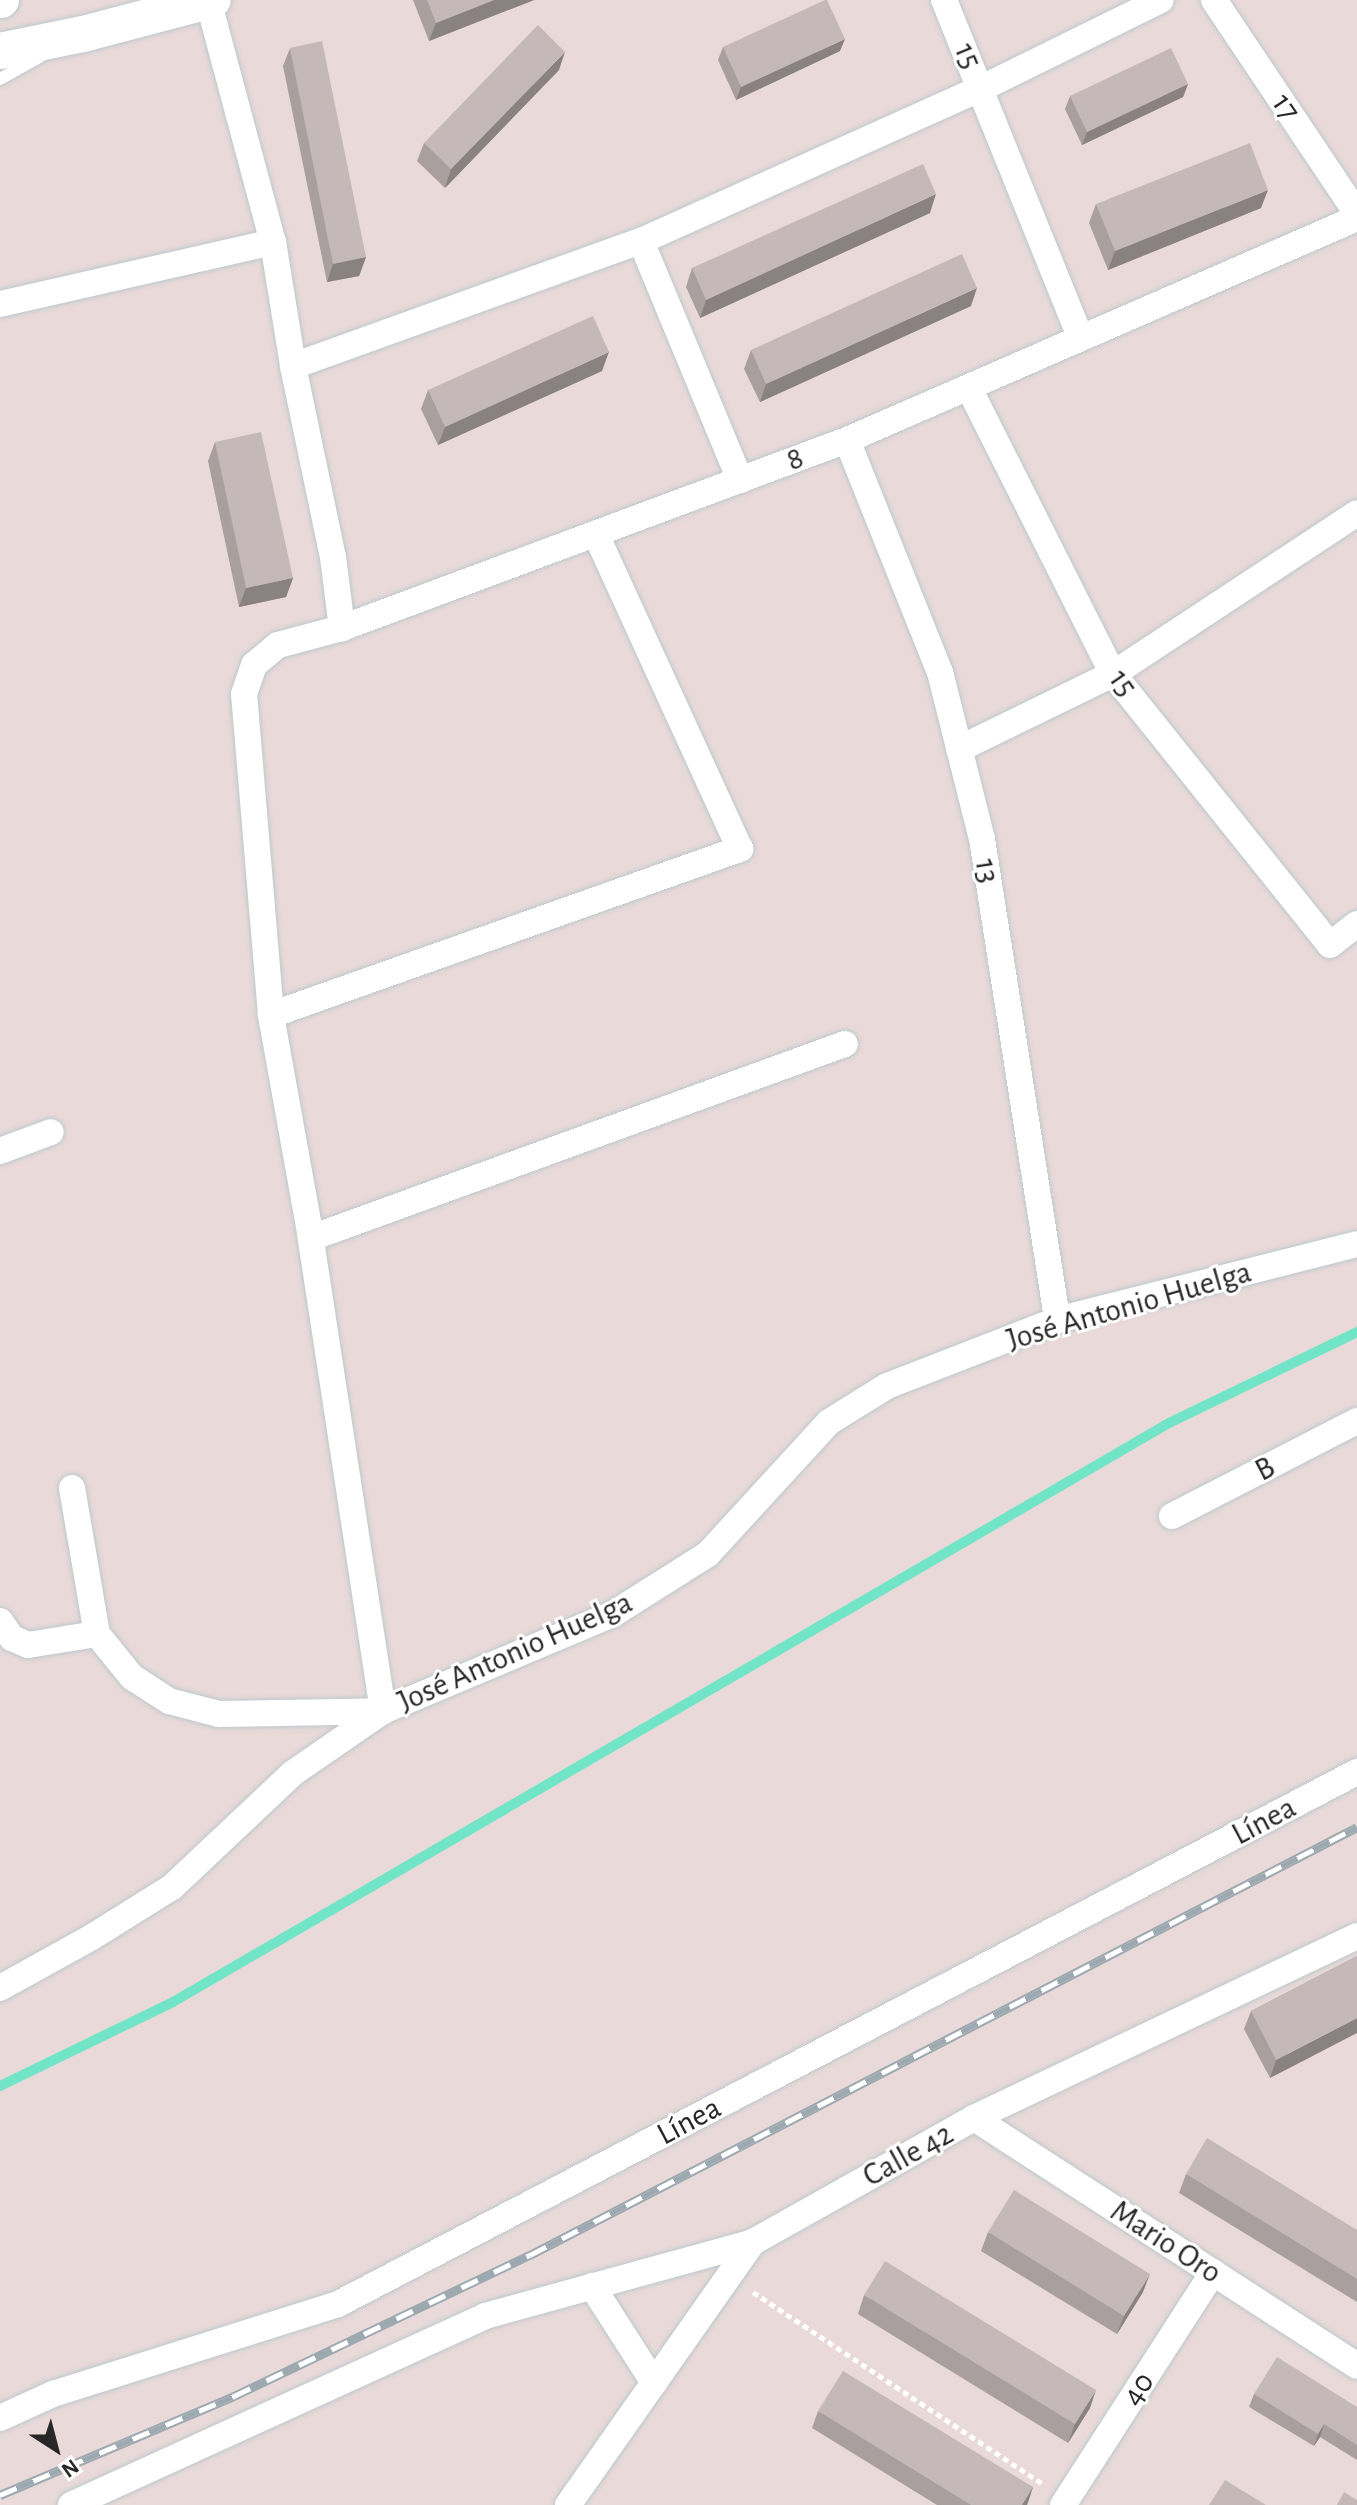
<!DOCTYPE html>
<meta charset="utf-8">
<style>
body{margin:0}
#map{position:relative;width:1357px;height:2505px;overflow:hidden;background:#e9dad9;font-family:"Alegreya Sans",sans-serif}
div>[style]{position:absolute}
.stream>*{height:10px;margin:-5px;padding:0 5px;transform-origin:5px;border-radius:5px;background:#72e5c9}
.path>*{height:5px;margin-top:-2.5px;transform-origin:0;background:repeating-linear-gradient(90deg,#fff 0 6px,transparent 0 10px)}
.roads{filter:drop-shadow(0 0 2px #bdc8cd) drop-shadow(0 0 2px #bdc8cd)}
.lane>*{height:12px;margin:-6px;padding:0 6px;transform-origin:6px;border-radius:6px;background:#fff}
.street>*{height:26px;margin:-13px;padding:0 13px;transform-origin:13px;border-radius:13px;background:#fff}
.secondary>*{height:36px;margin:-18px;padding:0 18px;transform-origin:18px;border-radius:18px;background:#fff}
.rail>*{height:9px;margin-top:-4.5px;transform-origin:0;background:repeating-linear-gradient(90deg,#fff 0 18px,#9ca9b0 0 36px);box-sizing:border-box;border-block:2px solid #9ca9b0}
.wall>*{inset:0;background:#a99f9e}
.shaded-wall>*{inset:0;background:#898281}
.building>*{inset:0;background:#c4b9b8}
span{translate:-50% -50%;white-space:nowrap;text-align:center;line-height:1.15;-webkit-text-stroke:6px #fff;paint-order:stroke}
.street-label{font-size:32px;color:#272727}
.north{position:absolute;left:16px;top:2409px;width:80px;height:80px;-webkit-text-stroke:6px #fff;paint-order:stroke;rotate:144deg;font-size:22px;font-weight:700;line-height:32px;text-align:center;color:#272727}
.north::after{content:'';display:block;margin:auto;width:28px;height:36px;background:#272727;clip-path:polygon(50% 0,100% 100%,50% 72%,0 100%)}
</style>
<div id="map">
<div class="stream">
<i style="left:0;top:2086px;width:192px;rotate:-25.9deg"></i>
<i style="left:173px;top:2002px;width:1152px;rotate:-30.17deg"></i>
<i style="left:1169px;top:1423px;width:209px;rotate:-25.8deg"></i>
</div>
<div class="path">
<i style="left:753px;top:2292px;width:346px;rotate:33.5deg"></i>
</div>
<div class="roads">
<div class="lane">
<i style="left:0;top:79px;width:47px;rotate:-29.3deg"></i>
</div>
<div class="street">
<i style="left:208px;top:0;width:251px;rotate:75deg"></i>
<i style="left:273px;top:242px;width:126px;rotate:80.8deg"></i>
<i style="left:293px;top:366px;width:195px;rotate:78.2deg"></i>
<i style="left:333px;top:557px;width:72px;rotate:82.8deg"></i>
<i style="left:944px;top:0;width:363px;rotate:68deg"></i>
<i style="left:1214px;top:0;width:257px;rotate:56.2deg"></i>
<i style="left:641px;top:241px;width:259px;rotate:67.5deg"></i>
<i style="left:0;top:304px;width:280px;rotate:-12.8deg"></i>
<i style="left:293px;top:366px;width:370px;rotate:-19.8deg"></i>
<i style="left:641px;top:241px;width:374px;rotate:-24.2deg"></i>
<i style="left:982px;top:88px;width:199px;rotate:-26.2deg"></i>
<i style="left:969px;top:388px;width:320px;rotate:63.3deg"></i>
<i style="left:1113px;top:674px;width:347px;rotate:51.3deg"></i>
<i style="left:1330px;top:945px;width:34px;rotate:-38deg"></i>
<i style="left:847px;top:440px;width:250px;rotate:68.2deg"></i>
<i style="left:940px;top:672px;width:172px;rotate:75.9deg"></i>
<i style="left:982px;top:839px;width:487px;rotate:81.1deg"></i>
<i style="left:959px;top:749px;width:171px;rotate:-26deg"></i>
<i style="left:1113px;top:674px;width:292px;rotate:-33.4deg"></i>
<i style="left:271px;top:1015px;width:498px;rotate:-19.5deg"></i>
<i style="left:740px;top:849px;width:346px;rotate:-114.6deg"></i>
<i style="left:0;top:1151px;width:54px;rotate:-20.4deg"></i>
<i style="left:311px;top:1238px;width:568px;rotate:-19.97deg"></i>
<i style="left:72px;top:1488px;width:148px;rotate:80.3deg"></i>
<i style="left:97px;top:1634px;width:55px;rotate:50.9deg"></i>
<i style="left:132px;top:1677px;width:44px;rotate:33deg"></i>
<i style="left:169px;top:1701px;width:52px;rotate:14.6deg"></i>
<i style="left:219px;top:1714px;width:164px;rotate:-1deg"></i>
<i style="left:383px;top:1711px;width:478px;rotate:-98.7deg"></i>
<i style="left:311px;top:1238px;width:227px;rotate:-100.2deg"></i>
<i style="left:271px;top:1015px;width:322px;rotate:-94.8deg"></i>
<i style="left:244px;top:694px;width:31px;rotate:-71deg"></i>
<i style="left:254px;top:665px;width:31px;rotate:-40deg"></i>
<i style="left:278px;top:645px;width:66px;rotate:-14.9deg"></i>
<i style="left:342px;top:628px;width:539px;rotate:-20.42deg"></i>
<i style="left:847px;top:440px;width:556px;rotate:-23.52deg"></i>
<i style="left:1172px;top:1516px;width:208px;rotate:-27.2deg"></i>
<i style="left:0;top:1621px;width:21px;rotate:55deg"></i>
<i style="left:12px;top:1638px;width:17px;rotate:24deg"></i>
<i style="left:28px;top:1645px;width:70px;rotate:-9.1deg"></i>
<i style="left:0;top:1988px;width:105px;rotate:-29deg"></i>
<i style="left:92px;top:1937px;width:94px;rotate:-32deg"></i>
<i style="left:172px;top:1887px;width:166px;rotate:-43.3deg"></i>
<i style="left:293px;top:1773px;width:109px;rotate:-34.6deg"></i>
<i style="left:383px;top:1711px;width:250px;rotate:-22.9deg"></i>
<i style="left:613px;top:1614px;width:112px;rotate:-32.3deg"></i>
<i style="left:708px;top:1554px;width:179px;rotate:-47.5deg"></i>
<i style="left:829px;top:1422px;width:68px;rotate:-31.8deg"></i>
<i style="left:887px;top:1386px;width:182px;rotate:-21.2deg"></i>
<i style="left:1057px;top:1320px;width:309px;rotate:-14.2deg"></i>
<i style="left:974px;top:2118px;width:456px;rotate:32.9deg"></i>
<i style="left:592px;top:2286px;width:115px;rotate:57.4deg"></i>
<i style="left:0;top:2418px;width:58px;rotate:-24.4deg"></i>
<i style="left:53px;top:2394px;width:299px;rotate:-17.5deg"></i>
<i style="left:338px;top:2304px;width:1150px;rotate:-27.57deg"></i>
<i style="left:71px;top:2505px;width:455px;rotate:-24.5deg"></i>
<i style="left:485px;top:2316px;width:278px;rotate:-15.4deg"></i>
<i style="left:568px;top:2505px;width:322px;rotate:-54.9deg"></i>
<i style="left:753px;top:2242px;width:253px;rotate:-29.3deg"></i>
<i style="left:974px;top:2118px;width:424px;rotate:-25.4deg"></i>
<i style="left:1063px;top:2505px;width:277px;rotate:-57.2deg"></i>
</div>
<div class="secondary">
<i style="left:0;top:0;width:1px"></i>
<i style="left:0;top:51px;width:85px;rotate:-11.6deg"></i>
<i style="left:83px;top:34px;width:134px;rotate:-14.7deg"></i>
</div>
</div>
<div class="rail">
<i style="left:0;top:2495px;width:254px;rotate:-22.9deg"></i>
<i style="left:234px;top:2396px;width:328px;rotate:-25.5deg"></i>
<i style="left:530px;top:2255px;width:931px;rotate:-27.36deg"></i>
</div>
<div class="wall">
<i style="clip-path:polygon(413px 0,534px 0,429px 41px)"></i>
<i style="clip-path:polygon(723px 47px,840px 51px,736px 100px,718px 60px)"></i>
<i style="clip-path:polygon(290px 48px,366px 257px,359px 276px,327px 282px,283px 66px)"></i>
<i style="clip-path:polygon(559px 70px,445px 188px,417px 161px,424px 143px)"></i>
<i style="clip-path:polygon(1188px 84px,1183px 97px,1082px 145px,1065px 109px,1070px 96px)"></i>
<i style="clip-path:polygon(1096px 204px,1261px 208px,1108px 270px,1089px 223px)"></i>
<i style="clip-path:polygon(930px 213px,700px 318px,686px 287px,692px 268px)"></i>
<i style="clip-path:polygon(971px 306px,760px 402px,744px 369px,751px 350px)"></i>
<i style="clip-path:polygon(602px 371px,438px 445px,421px 409px,428px 390px)"></i>
<i style="clip-path:polygon(215px 442px,293px 578px,286px 597px,239px 607px,208px 461px)"></i>
<i style="clip-path:polygon(1357px 1956px,1270px 2078px,1244px 2029px,1251px 2011px)"></i>
<i style="clip-path:polygon(1186px 2174px,1357px 2230px,1357px 2302px,1179px 2193px)"></i>
<i style="clip-path:polygon(988px 2232px,1143px 2292px,1117px 2334px,981px 2251px)"></i>
<i style="clip-path:polygon(864px 2295px,1090px 2408px,1068px 2443px,858px 2314px)"></i>
<i style="clip-path:polygon(1254px 2394px,1357px 2407px,1357px 2460px,1320px 2437px,1314px 2446px,1249px 2407px)"></i>
<i style="clip-path:polygon(818px 2411px,1033px 2487px,1027px 2505px,937px 2505px,812px 2428px)"></i>
</div>
<div class="shaded-wall">
<i style="clip-path:polygon(494px 0,534px 0,429px 41px,436px 23px)"></i>
<i style="clip-path:polygon(845px 39px,840px 51px,736px 100px,741px 87px)"></i>
<i style="clip-path:polygon(565px 52px,559px 70px,445px 188px,451px 169px)"></i>
<i style="clip-path:polygon(1188px 84px,1183px 97px,1082px 145px,1087px 132px)"></i>
<i style="clip-path:polygon(1268px 190px,1261px 208px,1108px 270px,1115px 251px)"></i>
<i style="clip-path:polygon(936px 194px,930px 213px,700px 318px,706px 300px)"></i>
<i style="clip-path:polygon(366px 257px,359px 276px,327px 282px,333px 264px)"></i>
<i style="clip-path:polygon(977px 288px,971px 306px,760px 402px,766px 384px)"></i>
<i style="clip-path:polygon(609px 352px,602px 371px,438px 445px,445px 427px)"></i>
<i style="clip-path:polygon(293px 578px,286px 597px,239px 607px,246px 588px)"></i>
<i style="clip-path:polygon(1357px 2018px,1357px 2033px,1270px 2078px,1276px 2060px)"></i>
<i style="clip-path:polygon(1150px 2274px,1143px 2292px,1117px 2334px,1124px 2316px)"></i>
<i style="clip-path:polygon(1096px 2390px,1090px 2408px,1068px 2443px,1075px 2424px)"></i>
<i style="clip-path:polygon(1324px 2424px,1320px 2437px,1314px 2446px,1318px 2434px)"></i>
<i style="clip-path:polygon(1033px 2487px,1027px 2505px,1022px 2505px)"></i>
</div>
<div class="building">
<i style="clip-path:polygon(427px 0,494px 0,436px 23px)"></i>
<i style="clip-path:polygon(825px 0,827px 0,845px 39px,741px 87px,723px 47px)"></i>
<i style="clip-path:polygon(538px 25px,565px 52px,451px 169px,424px 143px)"></i>
<i style="clip-path:polygon(322px 41px,366px 257px,333px 264px,290px 48px)"></i>
<i style="clip-path:polygon(1171px 48px,1188px 84px,1087px 132px,1070px 96px)"></i>
<i style="clip-path:polygon(1250px 143px,1268px 190px,1115px 251px,1096px 204px)"></i>
<i style="clip-path:polygon(923px 164px,936px 194px,706px 300px,692px 268px)"></i>
<i style="clip-path:polygon(962px 254px,977px 288px,766px 384px,751px 350px)"></i>
<i style="clip-path:polygon(593px 316px,609px 352px,445px 427px,428px 390px)"></i>
<i style="clip-path:polygon(261px 432px,293px 578px,246px 588px,215px 442px)"></i>
<i style="clip-path:polygon(1357px 1956px,1357px 2018px,1276px 2060px,1251px 2011px)"></i>
<i style="clip-path:polygon(1207px 2138px,1357px 2230px,1357px 2279px,1186px 2174px)"></i>
<i style="clip-path:polygon(1014px 2190px,1150px 2274px,1124px 2316px,988px 2232px)"></i>
<i style="clip-path:polygon(885px 2261px,1096px 2390px,1075px 2424px,864px 2295px)"></i>
<i style="clip-path:polygon(1277px 2357px,1357px 2407px,1357px 2445px,1324px 2424px,1318px 2434px,1254px 2394px)"></i>
<i style="clip-path:polygon(843px 2371px,1033px 2487px,1022px 2505px,971px 2505px,818px 2411px)"></i>
<i style="clip-path:polygon(1225px 2480px,1266px 2505px,1209px 2505px)"></i>
<i style="clip-path:polygon(1344px 2492px,1357px 2500px,1357px 2505px,1337px 2505px)"></i>
</div>
<div class="street-label">
<span style="left:968px;top:56px;rotate:67deg">15</span>
<span style="left:1286px;top:107px;rotate:56deg">17</span>
<span style="left:795px;top:459px;rotate:-21deg">8</span>
<span style="left:1123px;top:683px;rotate:55deg">15</span>
<span style="left:987px;top:871px;rotate:81deg">13</span>
<span style="left:1129px;top:1306px;rotate:-16deg">José Antonio Huelga</span>
<span style="left:1265px;top:1469px;rotate:-27deg">B</span>
<span style="left:515px;top:1652px;rotate:-24deg">José Antonio Huelga</span>
<span style="left:1264px;top:1821px;rotate:-28deg">Línea</span>
<span style="left:689px;top:2121px;rotate:-28deg">Línea</span>
<span style="left:908px;top:2155px;rotate:-29deg">Calle 42</span>
<span style="left:1166px;top:2242px;rotate:33deg">Mario Oro</span>
<span style="left:1138px;top:2389px;rotate:-57deg">40</span>
</div>
<div class="north">N</div>
</div>
